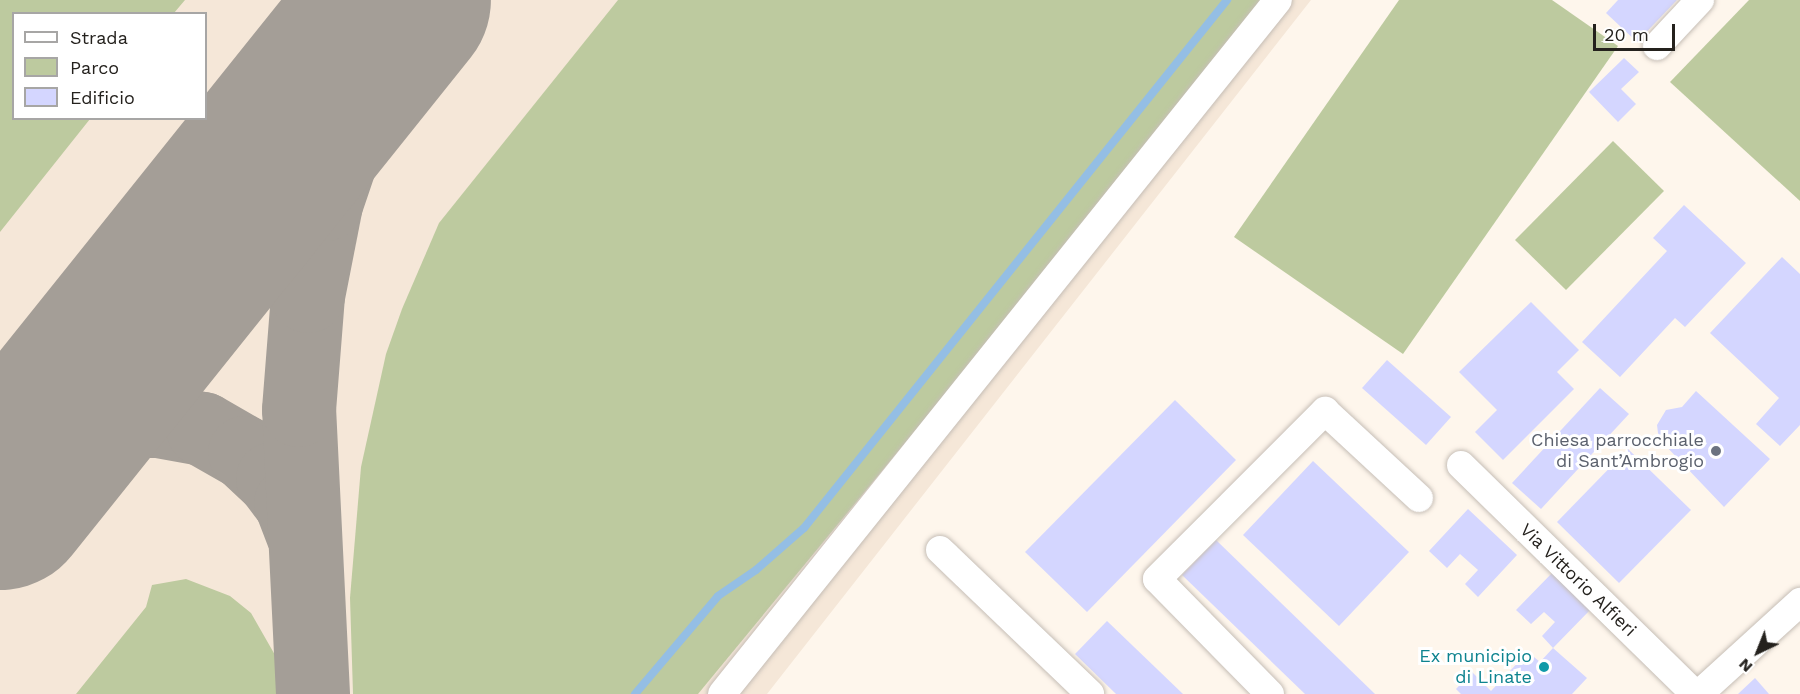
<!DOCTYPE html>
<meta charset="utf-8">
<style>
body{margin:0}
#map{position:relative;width:1800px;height:694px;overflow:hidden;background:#fef6ec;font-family:"Work Sans",sans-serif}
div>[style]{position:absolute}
.built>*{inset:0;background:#f5e7d8}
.green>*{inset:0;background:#bdca9f}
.stream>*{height:8px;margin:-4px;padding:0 4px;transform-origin:4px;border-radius:4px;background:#94bee4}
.taxiway>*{height:74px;margin:-37px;padding:0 37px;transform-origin:37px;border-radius:37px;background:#a49e97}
.runway>*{height:184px;margin:-92px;padding:0 92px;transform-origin:92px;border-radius:92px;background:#a49e97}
.building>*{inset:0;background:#d4d6ff}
.roads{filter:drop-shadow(0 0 2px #c6beb6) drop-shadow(0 0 2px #c6beb6)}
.minor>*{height:28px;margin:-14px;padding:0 14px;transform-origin:14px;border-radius:14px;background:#fff}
.dots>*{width:16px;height:16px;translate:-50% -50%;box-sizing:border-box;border:3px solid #fff;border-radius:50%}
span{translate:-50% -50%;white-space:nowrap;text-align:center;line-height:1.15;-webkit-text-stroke:6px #fff;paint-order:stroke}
.worship-label{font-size:18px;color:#5b616d}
.right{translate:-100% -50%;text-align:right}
.street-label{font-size:18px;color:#24211d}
.culture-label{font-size:18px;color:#0d838f}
.legend{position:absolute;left:12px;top:12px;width:195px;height:108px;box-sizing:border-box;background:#fff;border:2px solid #a7a6a5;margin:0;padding:8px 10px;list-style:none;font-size:18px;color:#24211d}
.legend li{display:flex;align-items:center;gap:12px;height:30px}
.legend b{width:30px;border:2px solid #a7a6a5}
.north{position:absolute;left:1728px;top:622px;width:60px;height:60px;-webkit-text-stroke:4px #fff;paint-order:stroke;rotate:223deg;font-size:16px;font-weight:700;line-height:24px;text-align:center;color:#24211d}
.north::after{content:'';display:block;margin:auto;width:21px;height:27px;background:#24211d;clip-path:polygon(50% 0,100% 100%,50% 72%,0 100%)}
.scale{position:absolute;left:1593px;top:24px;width:82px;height:27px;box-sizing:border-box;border:3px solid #24211d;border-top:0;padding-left:8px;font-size:18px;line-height:21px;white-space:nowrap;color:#24211d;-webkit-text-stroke:4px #fff;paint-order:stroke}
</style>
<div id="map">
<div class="built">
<i style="clip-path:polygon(evenodd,0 0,1311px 0,767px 694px,0 694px,0 0,14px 14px,206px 14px,206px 118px,14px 118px,14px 14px)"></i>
</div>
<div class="green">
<i style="clip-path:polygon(0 0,185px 0,174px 13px,14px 14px,14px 118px,90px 119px,0 232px)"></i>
<i style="clip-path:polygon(618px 0,1261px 0,961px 375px,698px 694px,353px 694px,350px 598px,361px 467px,386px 354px,402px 309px,439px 223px)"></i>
<i style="clip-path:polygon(1399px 0,1552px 0,1618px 46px,1403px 354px,1234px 237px)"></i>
<i style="clip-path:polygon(1749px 0,1800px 0,1800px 201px,1670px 82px)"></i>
<i style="clip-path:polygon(1613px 141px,1664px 191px,1566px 290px,1515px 240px)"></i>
<i style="clip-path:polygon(186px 579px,230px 596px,251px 613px,275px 655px,286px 694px,76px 694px,146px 607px,152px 585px)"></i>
</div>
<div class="stream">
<i style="left:635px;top:694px;width:128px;rotate:-49.7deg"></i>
<i style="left:718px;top:596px;width:46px;rotate:-34.4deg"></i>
<i style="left:756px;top:570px;width:64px;rotate:-41.2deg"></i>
<i style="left:804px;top:528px;width:677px;rotate:-51.3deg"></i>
</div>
<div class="taxiway">
<i style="left:0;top:500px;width:48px;rotate:-48.4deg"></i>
<i style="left:32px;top:464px;width:50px;rotate:-36.9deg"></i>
<i style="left:72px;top:434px;width:51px;rotate:-14.9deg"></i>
<i style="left:121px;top:421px;width:38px"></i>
<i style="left:159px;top:421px;width:45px;rotate:10.3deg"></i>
<i style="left:203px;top:429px;width:48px;rotate:29.7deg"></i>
<i style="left:245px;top:453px;width:38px;rotate:43deg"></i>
<i style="left:273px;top:479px;width:30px;rotate:53deg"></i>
<i style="left:291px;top:503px;width:33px;rotate:69deg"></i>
<i style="left:313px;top:694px;width:284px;rotate:-92.8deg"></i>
<i style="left:299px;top:410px;width:114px;rotate:-85.5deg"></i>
<i style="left:308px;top:296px;width:94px;rotate:-78.9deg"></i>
<i style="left:326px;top:204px;width:102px;rotate:-71.2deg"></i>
<i style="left:359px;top:107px;width:119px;rotate:-63.6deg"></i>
</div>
<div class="runway">
<i style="left:0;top:498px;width:638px;rotate:-51.3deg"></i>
</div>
<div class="building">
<i style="clip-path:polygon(1618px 0,1677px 0,1637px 42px,1606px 13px)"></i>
<i style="clip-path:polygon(1624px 58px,1639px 72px,1621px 89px,1636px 104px,1618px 122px,1589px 92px)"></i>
<i style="clip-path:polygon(1684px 205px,1746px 263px,1685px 327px,1675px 318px,1620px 377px,1582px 342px,1667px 251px,1653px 238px)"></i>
<i style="clip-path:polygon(1782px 257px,1800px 274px,1800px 425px,1780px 446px,1756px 424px,1779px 398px,1710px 333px)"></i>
<i style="clip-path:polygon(1531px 302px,1579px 350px,1557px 372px,1574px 389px,1503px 460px,1475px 432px,1497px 410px,1459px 372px)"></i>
<i style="clip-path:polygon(1387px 360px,1451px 417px,1426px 445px,1362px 388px)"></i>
<i style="clip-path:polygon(1600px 388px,1629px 414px,1541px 509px,1512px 483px)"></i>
<i style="clip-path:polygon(1696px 391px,1770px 459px,1724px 507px,1663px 443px,1658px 433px,1657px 425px,1666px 410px,1682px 407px)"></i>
<i style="clip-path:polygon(1175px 400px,1236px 460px,1087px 612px,1025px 552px)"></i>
<i style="clip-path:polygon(1628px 449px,1691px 510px,1619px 583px,1557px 522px)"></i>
<i style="clip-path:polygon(1313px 461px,1409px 552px,1339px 626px,1243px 535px)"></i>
<i style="clip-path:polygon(1468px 509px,1517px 555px,1478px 597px,1465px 584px,1478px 570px,1460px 554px,1447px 568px,1429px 551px)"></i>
<i style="clip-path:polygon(1216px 540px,1375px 694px,1305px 694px,1182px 575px)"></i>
<i style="clip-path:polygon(1553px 572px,1591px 609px,1553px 648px,1542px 636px,1555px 622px,1544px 612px,1531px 624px,1516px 610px)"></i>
<i style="clip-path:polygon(1107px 621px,1183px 694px,1116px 694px,1075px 654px)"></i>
<i style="clip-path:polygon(1553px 648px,1587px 678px,1572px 694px,1461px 694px,1456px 689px,1472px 672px,1491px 691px,1528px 652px,1540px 662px)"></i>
<i style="clip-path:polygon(1755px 678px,1769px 694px,1738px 694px)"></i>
</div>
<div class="roads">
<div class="minor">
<i style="left:1657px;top:46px;width:63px;rotate:-46.9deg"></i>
<i style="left:1461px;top:465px;width:327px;rotate:44.4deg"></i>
<i style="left:940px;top:550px;width:208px;rotate:43.8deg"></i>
<i style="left:722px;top:694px;width:889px;rotate:-51.3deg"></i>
<i style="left:1270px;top:694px;width:161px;rotate:-134.5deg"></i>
<i style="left:1157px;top:579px;width:238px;rotate:-45deg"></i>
<i style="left:1325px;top:411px;width:128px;rotate:42.8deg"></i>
<i style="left:1699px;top:694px;width:137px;rotate:-42.3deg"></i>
</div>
</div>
<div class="dots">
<i style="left:1716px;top:451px;background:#6b7280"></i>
<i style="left:1544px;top:667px;background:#0f9aa8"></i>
</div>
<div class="worship-label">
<span class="right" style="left:1704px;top:451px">Chiesa parrocchiale<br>di Sant’Ambrogio</span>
</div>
<div class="street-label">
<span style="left:1578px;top:580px;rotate:44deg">Via Vittorio Alfieri</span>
</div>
<div class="culture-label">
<span class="right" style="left:1532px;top:667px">Ex municipio<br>di Linate</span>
</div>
<ul class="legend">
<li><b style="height:8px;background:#fff"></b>Strada</li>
<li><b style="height:16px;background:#bdca9f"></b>Parco</li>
<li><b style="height:16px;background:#d4d6ff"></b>Edificio</li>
</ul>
<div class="north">N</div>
<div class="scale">20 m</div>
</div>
